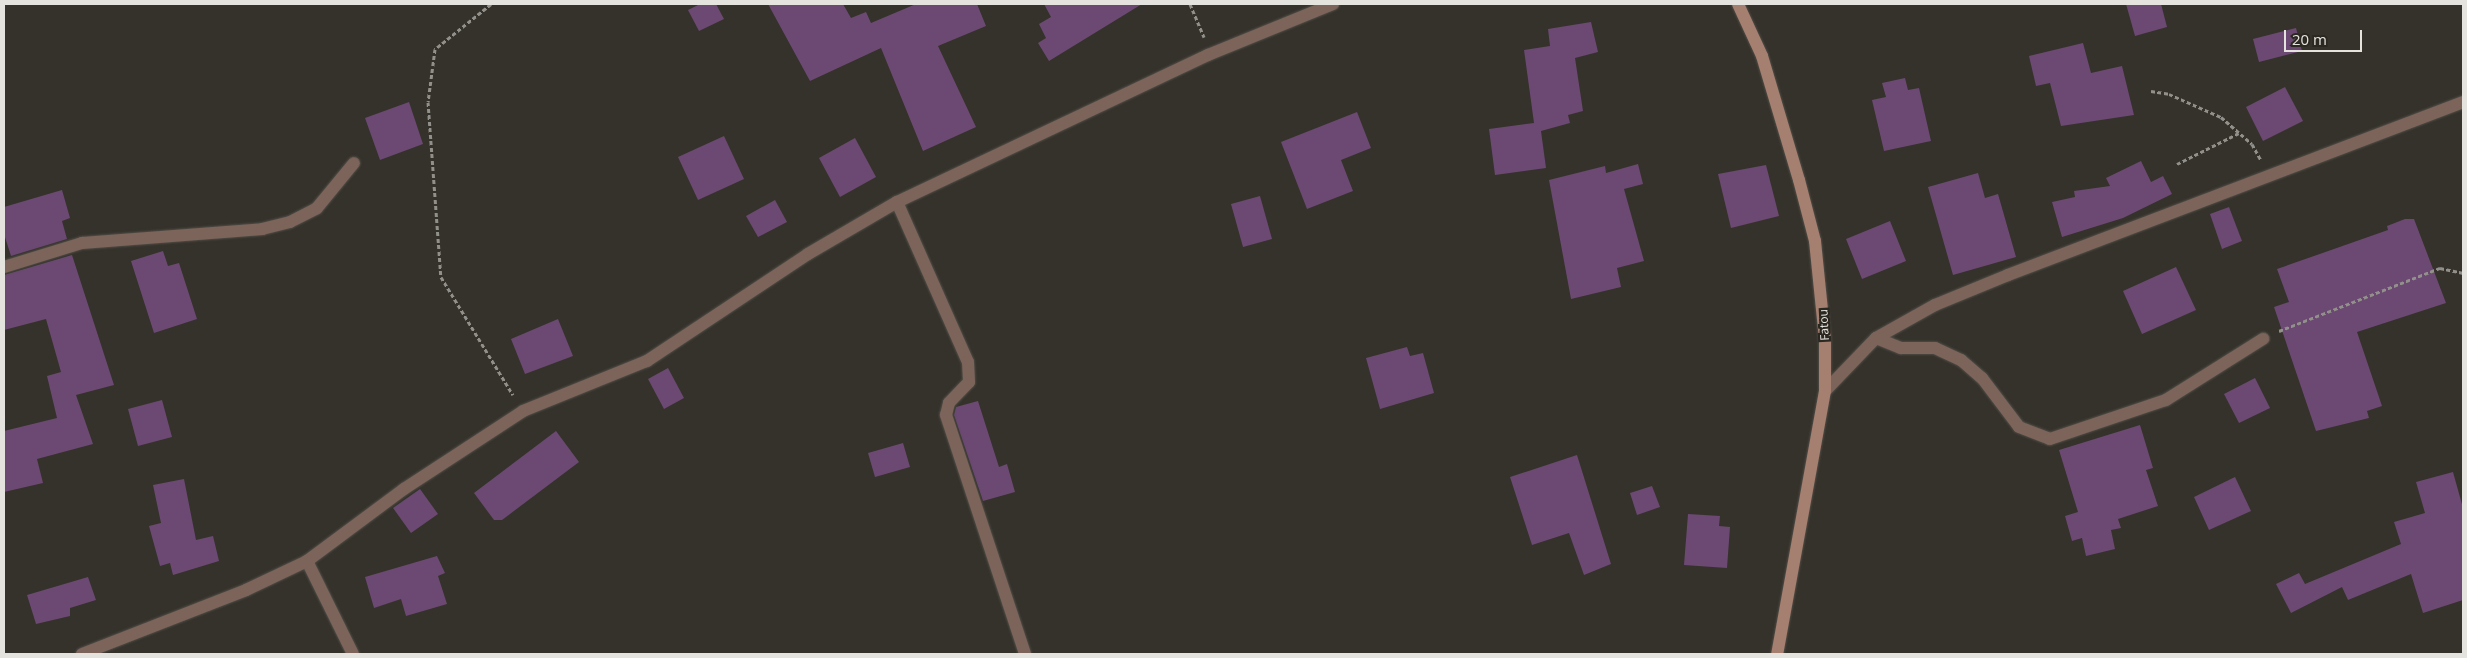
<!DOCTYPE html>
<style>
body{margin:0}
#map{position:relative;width:2467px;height:658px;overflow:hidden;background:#35322b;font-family:"Open Sans",sans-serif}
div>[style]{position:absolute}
.building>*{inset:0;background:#6b4972}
.path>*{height:3px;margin-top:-1.5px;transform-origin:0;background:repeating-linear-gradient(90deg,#92908a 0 4px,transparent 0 6.5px)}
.roads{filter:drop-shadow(0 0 1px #514e48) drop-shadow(0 0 1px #514e48)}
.street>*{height:12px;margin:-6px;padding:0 6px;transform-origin:6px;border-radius:6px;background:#7c645a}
.secondary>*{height:12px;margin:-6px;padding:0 6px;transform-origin:6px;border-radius:6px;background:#a57f6f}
span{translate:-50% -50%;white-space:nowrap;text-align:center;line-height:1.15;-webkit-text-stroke:4.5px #2b2821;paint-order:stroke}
.street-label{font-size:12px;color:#e5e3de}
.frame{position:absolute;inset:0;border:5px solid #e5e3de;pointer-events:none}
.scale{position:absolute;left:2284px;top:30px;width:78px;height:22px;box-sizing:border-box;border:2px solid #e5e3de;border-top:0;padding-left:6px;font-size:15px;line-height:18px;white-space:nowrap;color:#e5e3de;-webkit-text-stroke:4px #2b2821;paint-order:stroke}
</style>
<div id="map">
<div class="building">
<i style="clip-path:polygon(700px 4px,716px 4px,724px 19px,699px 31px,688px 10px)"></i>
<i style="clip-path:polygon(768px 4px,843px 4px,851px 18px,866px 12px,871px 23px,916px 4px,977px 4px,986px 26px,938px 46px,976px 127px,923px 151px,881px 48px,810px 81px)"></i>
<i style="clip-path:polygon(1044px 4px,1142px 4px,1049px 61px,1038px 43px,1046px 38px,1039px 24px,1051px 17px)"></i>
<i style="clip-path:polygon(2126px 4px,2161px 4px,2167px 27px,2135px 36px)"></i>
<i style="clip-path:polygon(1591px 22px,1598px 52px,1575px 58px,1583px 111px,1568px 115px,1570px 123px,1541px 131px,1546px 168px,1495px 175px,1489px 129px,1534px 123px,1524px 50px,1550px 46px,1548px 29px)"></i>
<i style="clip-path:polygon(2296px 28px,2302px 51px,2259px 62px,2253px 39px)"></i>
<i style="clip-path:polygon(2083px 43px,2091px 73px,2122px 66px,2134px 115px,2061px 126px,2050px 83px,2036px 86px,2029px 56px)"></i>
<i style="clip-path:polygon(1905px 78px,1908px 90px,1919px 88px,1931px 141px,1884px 151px,1872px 100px,1886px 97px,1882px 83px)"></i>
<i style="clip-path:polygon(2285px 87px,2303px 121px,2263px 141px,2246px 107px)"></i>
<i style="clip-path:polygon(409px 102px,423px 144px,380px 160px,365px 118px)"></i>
<i style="clip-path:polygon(1357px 112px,1371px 148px,1341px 160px,1353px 191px,1307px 209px,1281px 142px)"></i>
<i style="clip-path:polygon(724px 136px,744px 179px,698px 200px,678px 157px)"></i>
<i style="clip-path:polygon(855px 138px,876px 177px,840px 197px,819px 158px)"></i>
<i style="clip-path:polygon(2141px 161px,2151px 182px,2163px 176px,2172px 194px,2123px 218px,2062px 237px,2052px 202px,2075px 197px,2074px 191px,2110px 186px,2106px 178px)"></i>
<i style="clip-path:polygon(1638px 164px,1643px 184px,1624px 189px,1644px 261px,1617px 268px,1621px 287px,1571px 299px,1549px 180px,1605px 166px,1606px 173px)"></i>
<i style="clip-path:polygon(1766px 165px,1779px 216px,1731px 228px,1718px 174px)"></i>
<i style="clip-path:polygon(1978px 173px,1985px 198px,1998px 194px,2016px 257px,1953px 275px,1928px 187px)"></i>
<i style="clip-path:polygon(62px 190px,70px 218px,62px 221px,67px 239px,11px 256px,4px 234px,4px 207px)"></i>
<i style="clip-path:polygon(1260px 196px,1272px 239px,1243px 247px,1231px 204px)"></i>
<i style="clip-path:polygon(775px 200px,787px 222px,758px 237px,746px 216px)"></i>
<i style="clip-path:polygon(2229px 207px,2242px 241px,2222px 249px,2210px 214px)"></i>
<i style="clip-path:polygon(2405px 219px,2414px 219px,2446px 303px,2357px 332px,2382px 406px,2367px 411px,2369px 418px,2316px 431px,2274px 307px,2289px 302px,2277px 269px,2388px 230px,2387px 226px)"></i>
<i style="clip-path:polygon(1890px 221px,1906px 261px,1862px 279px,1846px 239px)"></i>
<i style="clip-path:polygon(163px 251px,168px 266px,179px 263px,197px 319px,154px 333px,131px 261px)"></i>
<i style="clip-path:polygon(72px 255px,114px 385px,76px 395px,93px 444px,37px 459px,43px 483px,4px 492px,4px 431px,57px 418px,47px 376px,61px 372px,46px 319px,4px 330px,4px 275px)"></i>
<i style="clip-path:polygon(2176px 267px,2196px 310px,2142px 334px,2123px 291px)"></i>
<i style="clip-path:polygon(558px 319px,573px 356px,525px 374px,511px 339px)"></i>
<i style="clip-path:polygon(1407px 347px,1410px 356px,1423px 353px,1434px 393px,1380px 409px,1366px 358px)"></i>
<i style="clip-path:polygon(668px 368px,684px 398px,664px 409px,648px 379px)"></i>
<i style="clip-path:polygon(2255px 378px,2270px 408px,2239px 423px,2224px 394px)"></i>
<i style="clip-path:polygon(162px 400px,172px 437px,138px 446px,128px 409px)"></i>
<i style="clip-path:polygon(978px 401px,999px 467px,1007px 464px,1015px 492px,983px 501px,954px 415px,956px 407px)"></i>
<i style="clip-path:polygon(2140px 425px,2153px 468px,2146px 470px,2158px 506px,2118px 519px,2121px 528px,2111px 530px,2115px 549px,2086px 556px,2082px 538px,2072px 541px,2065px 516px,2078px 512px,2059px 450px)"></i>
<i style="clip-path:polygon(556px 431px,579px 462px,502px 520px,494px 520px,474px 493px)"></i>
<i style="clip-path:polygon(903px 443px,910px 467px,875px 477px,868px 453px)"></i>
<i style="clip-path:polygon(1577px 455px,1611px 564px,1584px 575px,1569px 533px,1532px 545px,1510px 477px)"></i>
<i style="clip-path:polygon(2453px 472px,2463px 508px,2463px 600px,2423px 613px,2411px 574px,2348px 600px,2342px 587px,2291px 613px,2276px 584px,2299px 573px,2305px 584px,2401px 544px,2394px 522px,2425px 513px,2416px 482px)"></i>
<i style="clip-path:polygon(2235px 477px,2251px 511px,2209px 530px,2194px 497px)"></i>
<i style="clip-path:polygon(184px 479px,196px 540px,213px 536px,219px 561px,173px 575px,170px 563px,160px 566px,149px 526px,161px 523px,153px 485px)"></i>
<i style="clip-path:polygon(1652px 486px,1660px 507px,1637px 515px,1630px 493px)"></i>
<i style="clip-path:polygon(420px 489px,438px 514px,411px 533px,393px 508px)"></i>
<i style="clip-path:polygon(1688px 514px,1720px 516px,1719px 526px,1730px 527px,1727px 568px,1684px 565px)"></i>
<i style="clip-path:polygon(437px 556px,445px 573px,438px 576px,447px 604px,406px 616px,401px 599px,374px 608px,365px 577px)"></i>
<i style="clip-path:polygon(88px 577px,96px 600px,70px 608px,70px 616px,36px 624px,27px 595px)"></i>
</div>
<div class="path">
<i style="left:491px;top:4px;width:72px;rotate:141.2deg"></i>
<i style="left:435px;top:49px;width:53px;rotate:97.5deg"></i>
<i style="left:428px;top:102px;width:175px;rotate:85.8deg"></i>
<i style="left:441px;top:277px;width:138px;rotate:58.6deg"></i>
<i style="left:1190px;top:4px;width:36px;rotate:67deg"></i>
<i style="left:2151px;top:91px;width:18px;rotate:9deg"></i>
<i style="left:2169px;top:94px;width:57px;rotate:23.9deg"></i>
<i style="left:2221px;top:117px;width:41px;rotate:41.1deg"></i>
<i style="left:2252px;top:144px;width:18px;rotate:61deg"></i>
<i style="left:2177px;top:164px;width:69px;rotate:-26.6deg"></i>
<i style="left:2279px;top:331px;width:173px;rotate:-21.4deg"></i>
<i style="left:2440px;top:268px;width:24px;rotate:12deg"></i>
</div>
<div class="roads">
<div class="street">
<i style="left:897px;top:202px;width:175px;rotate:66.1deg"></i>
<i style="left:968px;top:362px;width:20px;rotate:87deg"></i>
<i style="left:969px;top:382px;width:29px;rotate:134deg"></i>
<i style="left:949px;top:403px;width:12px;rotate:104deg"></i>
<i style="left:946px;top:415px;width:252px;rotate:71.7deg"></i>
<i style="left:4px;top:267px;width:82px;rotate:-17.1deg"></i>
<i style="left:82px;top:243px;width:181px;rotate:-4.4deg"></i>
<i style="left:262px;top:229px;width:29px;rotate:-14deg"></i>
<i style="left:290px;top:222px;width:30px;rotate:-27deg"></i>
<i style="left:317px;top:208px;width:58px;rotate:-50.6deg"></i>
<i style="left:1876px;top:338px;width:68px;rotate:-29.2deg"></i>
<i style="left:1935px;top:305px;width:79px;rotate:-22.3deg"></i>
<i style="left:2008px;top:275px;width:487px;rotate:-20.8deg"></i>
<i style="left:1825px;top:391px;width:74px;rotate:-46.1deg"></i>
<i style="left:1876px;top:338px;width:27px;rotate:22deg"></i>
<i style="left:1901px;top:348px;width:34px"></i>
<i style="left:1935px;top:348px;width:29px;rotate:25deg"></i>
<i style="left:1961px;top:360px;width:28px;rotate:41deg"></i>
<i style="left:1982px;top:378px;width:61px;rotate:52.9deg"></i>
<i style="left:2019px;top:427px;width:33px;rotate:21deg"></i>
<i style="left:2050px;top:439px;width:122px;rotate:-18.6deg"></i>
<i style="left:2166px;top:400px;width:115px;rotate:-32.2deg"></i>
<i style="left:307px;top:561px;width:104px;rotate:63.7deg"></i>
<i style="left:82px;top:654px;width:176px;rotate:-21.3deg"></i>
<i style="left:246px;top:590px;width:68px;rotate:-25.4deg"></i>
<i style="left:307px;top:561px;width:121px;rotate:-36.6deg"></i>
<i style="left:404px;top:489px;width:142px;rotate:-33.2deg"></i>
<i style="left:523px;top:411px;width:134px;rotate:-22deg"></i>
<i style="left:647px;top:361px;width:193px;rotate:-33.6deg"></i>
<i style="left:808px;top:254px;width:103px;rotate:-30.3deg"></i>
<i style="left:897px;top:202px;width:344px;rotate:-25.3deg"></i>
<i style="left:1208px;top:55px;width:135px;rotate:-22.2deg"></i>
</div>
<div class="secondary">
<i style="left:1738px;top:4px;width:57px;rotate:65.2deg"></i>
<i style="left:1762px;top:56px;width:129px;rotate:73.4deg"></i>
<i style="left:1799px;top:180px;width:63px;rotate:75.3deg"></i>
<i style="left:1815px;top:241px;width:99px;rotate:84.2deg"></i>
<i style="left:1825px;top:339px;width:52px;rotate:90deg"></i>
<i style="left:1825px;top:391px;width:267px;rotate:100.3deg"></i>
</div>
</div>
<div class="street-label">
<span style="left:1824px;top:325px;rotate:-93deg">Fatou</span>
</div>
<div class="frame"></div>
<div class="scale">20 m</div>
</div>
